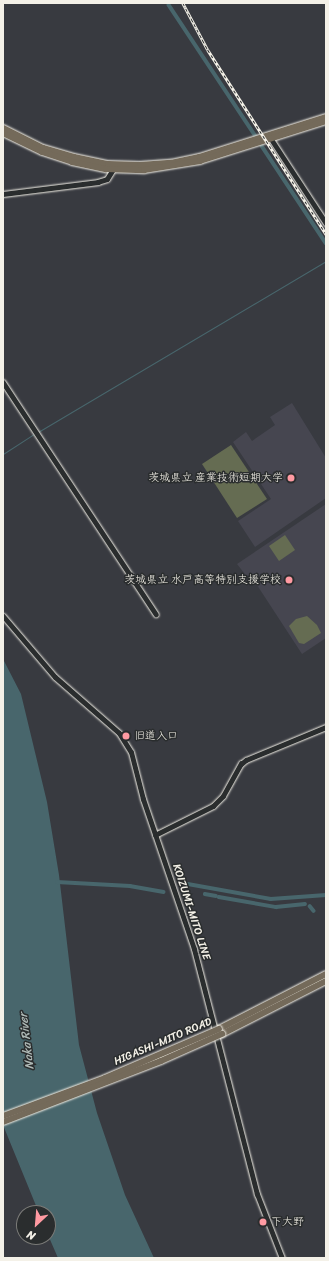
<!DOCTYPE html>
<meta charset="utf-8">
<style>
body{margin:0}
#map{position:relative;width:329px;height:1261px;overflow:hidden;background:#383a40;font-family:Sriracha,"Klee One",sans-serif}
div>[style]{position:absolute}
.built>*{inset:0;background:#464650}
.green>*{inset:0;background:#656c52}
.water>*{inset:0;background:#48666c}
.stream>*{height:1px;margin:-0.5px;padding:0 0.5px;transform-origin:0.5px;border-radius:0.5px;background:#48666c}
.canal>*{height:3.5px;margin:-1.75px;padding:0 1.75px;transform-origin:1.75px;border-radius:1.75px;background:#48666c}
.roads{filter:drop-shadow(0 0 1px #f4f1e8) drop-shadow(0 0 1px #f4f1e8)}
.tertiary>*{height:4.5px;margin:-2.25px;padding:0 2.25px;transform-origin:2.25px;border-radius:2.25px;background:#2a2d2e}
.secondary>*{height:5px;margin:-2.5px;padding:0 2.5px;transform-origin:2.5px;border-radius:2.5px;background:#2a2d2e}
.trunk>*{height:6px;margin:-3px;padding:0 3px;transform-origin:3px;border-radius:3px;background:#746a5a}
.motorway>*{height:6px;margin:-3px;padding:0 3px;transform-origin:3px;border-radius:3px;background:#746a5a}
.rail>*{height:2.5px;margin-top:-1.25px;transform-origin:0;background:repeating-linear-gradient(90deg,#2a2d2e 0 3px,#f4f1e8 0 6px);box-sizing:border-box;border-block:1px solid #f4f1e8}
.bridges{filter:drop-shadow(0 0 1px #f4f1e8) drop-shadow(0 0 1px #f4f1e8)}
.motorway-bridge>*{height:6px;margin:-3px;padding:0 3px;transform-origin:3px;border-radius:3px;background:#746a5a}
.dots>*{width:11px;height:11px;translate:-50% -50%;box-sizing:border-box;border:2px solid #2a2d2e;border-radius:50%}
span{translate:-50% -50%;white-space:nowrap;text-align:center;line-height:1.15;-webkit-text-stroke:3px #2a2d2e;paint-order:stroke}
.poi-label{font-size:11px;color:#f4f1e8}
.right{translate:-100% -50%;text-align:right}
.left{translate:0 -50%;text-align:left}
.street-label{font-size:11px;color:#f4f1e8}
.water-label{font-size:12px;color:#afb9b6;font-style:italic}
.frame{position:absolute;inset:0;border:4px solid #f4f1e8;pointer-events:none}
.north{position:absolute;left:16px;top:1205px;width:40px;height:40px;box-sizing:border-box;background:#2a2d2e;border:1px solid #7b7b78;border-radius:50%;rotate:206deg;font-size:11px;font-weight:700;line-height:16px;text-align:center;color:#f4f1e8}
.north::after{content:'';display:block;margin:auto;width:14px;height:18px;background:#ff9aa2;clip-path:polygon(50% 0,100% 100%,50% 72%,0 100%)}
</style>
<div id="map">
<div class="built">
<i style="clip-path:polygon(292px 403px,326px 458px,326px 498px,255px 547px,238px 521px,271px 499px,233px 442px,246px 432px,252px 441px,275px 425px,270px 417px)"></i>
<i style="clip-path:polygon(326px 504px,326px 638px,302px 654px,255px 582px,248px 578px,237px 564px)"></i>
</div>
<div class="green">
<i style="clip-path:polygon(231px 445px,267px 499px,237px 518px,202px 464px)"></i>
<i style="clip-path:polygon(285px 535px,295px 550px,279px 561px,269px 546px)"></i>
<i style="clip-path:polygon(307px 616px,317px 625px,321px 633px,304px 644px,299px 643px,289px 626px,296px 619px)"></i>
</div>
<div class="water">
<i style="clip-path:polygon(3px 659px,21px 694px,47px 802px,59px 875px,79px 1045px,97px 1113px,125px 1195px,154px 1258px,58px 1258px,48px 1235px,48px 1213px,39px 1213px,3px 1125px)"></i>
</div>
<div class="stream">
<i style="left:38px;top:432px;width:335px;rotate:-30.7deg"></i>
<i style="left:3px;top:454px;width:37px;rotate:-33deg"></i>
</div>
<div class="canal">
<i style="left:169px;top:5px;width:156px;rotate:56.5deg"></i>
<i style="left:262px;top:146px;width:116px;rotate:56.6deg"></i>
<i style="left:57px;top:882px;width:73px;rotate:3.1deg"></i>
<i style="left:130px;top:886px;width:34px;rotate:10deg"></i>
<i style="left:188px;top:884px;width:84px;rotate:10.2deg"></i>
<i style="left:271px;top:899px;width:55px;rotate:-4.2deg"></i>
<i style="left:205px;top:894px;width:11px;rotate:10deg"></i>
<i style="left:219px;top:897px;width:58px;rotate:10deg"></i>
<i style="left:276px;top:907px;width:29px;rotate:-6deg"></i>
<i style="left:310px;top:906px;width:6px;rotate:51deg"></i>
</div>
<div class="roads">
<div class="tertiary">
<i style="left:270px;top:137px;width:103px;rotate:56.9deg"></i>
<i style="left:3px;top:194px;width:96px;rotate:-7.2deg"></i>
<i style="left:98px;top:182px;width:9px;rotate:-18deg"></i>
<i style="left:107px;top:179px;width:13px;rotate:-58deg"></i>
<i style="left:3px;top:382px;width:278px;rotate:56.6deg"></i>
<i style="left:155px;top:835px;width:65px;rotate:-26.6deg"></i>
<i style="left:213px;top:806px;width:14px;rotate:-45deg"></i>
<i style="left:223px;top:796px;width:37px;rotate:-61deg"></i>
<i style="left:241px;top:764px;width:6px;rotate:-39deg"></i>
<i style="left:246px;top:760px;width:87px;rotate:-22.4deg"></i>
</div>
<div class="secondary">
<i style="left:3px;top:616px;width:80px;rotate:49.6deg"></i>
<i style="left:55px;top:677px;width:85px;rotate:41.2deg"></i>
<i style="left:119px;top:733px;width:22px;rotate:58deg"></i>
<i style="left:131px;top:752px;width:49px;rotate:75.7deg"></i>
<i style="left:143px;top:799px;width:158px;rotate:71.2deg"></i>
<i style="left:194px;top:949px;width:253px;rotate:75.6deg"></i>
<i style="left:257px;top:1194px;width:69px;rotate:68.7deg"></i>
</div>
<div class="trunk">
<i style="left:3px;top:128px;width:45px;rotate:26.6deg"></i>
<i style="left:43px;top:148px;width:32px;rotate:16deg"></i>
<i style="left:74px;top:157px;width:35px;rotate:12deg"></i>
<i style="left:108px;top:164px;width:32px;rotate:2deg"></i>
<i style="left:140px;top:165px;width:31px;rotate:-4deg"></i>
<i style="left:171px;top:163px;width:29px;rotate:-12deg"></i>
<i style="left:199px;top:157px;width:133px;rotate:-17.5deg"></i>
<i style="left:3px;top:133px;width:43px;rotate:26deg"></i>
<i style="left:42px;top:152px;width:32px;rotate:18deg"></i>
<i style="left:72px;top:162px;width:35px;rotate:12deg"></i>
<i style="left:106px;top:169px;width:38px;rotate:2deg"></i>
<i style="left:144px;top:170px;width:57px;rotate:-9.1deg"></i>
<i style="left:200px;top:161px;width:132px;rotate:-17.6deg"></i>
</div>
<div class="motorway">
<i style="left:219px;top:1029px;width:120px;rotate:-27.2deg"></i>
<i style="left:222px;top:1034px;width:117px;rotate:-27deg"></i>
</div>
</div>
<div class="rail">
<i style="left:183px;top:3px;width:53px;rotate:62deg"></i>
<i style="left:208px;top:50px;width:219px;rotate:57.3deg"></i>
</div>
<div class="bridges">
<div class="motorway-bridge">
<i style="left:3px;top:1116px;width:109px;rotate:-20.4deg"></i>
<i style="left:105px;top:1078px;width:124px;rotate:-23.3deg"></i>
<i style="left:3px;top:1122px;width:169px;rotate:-21.1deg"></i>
<i style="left:161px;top:1061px;width:67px;rotate:-23.9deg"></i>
</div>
</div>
<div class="dots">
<i style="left:291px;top:478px;background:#ff9aa2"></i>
<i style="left:289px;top:580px;background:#ff9aa2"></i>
<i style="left:126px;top:736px;background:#ff9aa2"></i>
<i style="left:263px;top:1222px;background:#ff9aa2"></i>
</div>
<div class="poi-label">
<span class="right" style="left:283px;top:478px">茨城県立 産業技術短期大学</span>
<span class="right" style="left:281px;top:580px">茨城県立 水戸高等特別支援学校</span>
<span class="left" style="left:134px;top:736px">旧道入口</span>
<span class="left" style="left:271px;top:1222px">下大野</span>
</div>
<div class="street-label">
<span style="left:191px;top:912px;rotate:72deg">KOIZUMI-MITO LINE</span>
<span style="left:163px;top:1042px;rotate:-23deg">HIGASHI-MITO ROAD</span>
</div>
<div class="water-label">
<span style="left:27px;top:1041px;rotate:-97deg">Naka River</span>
</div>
<div class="frame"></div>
<div class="north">N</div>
</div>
